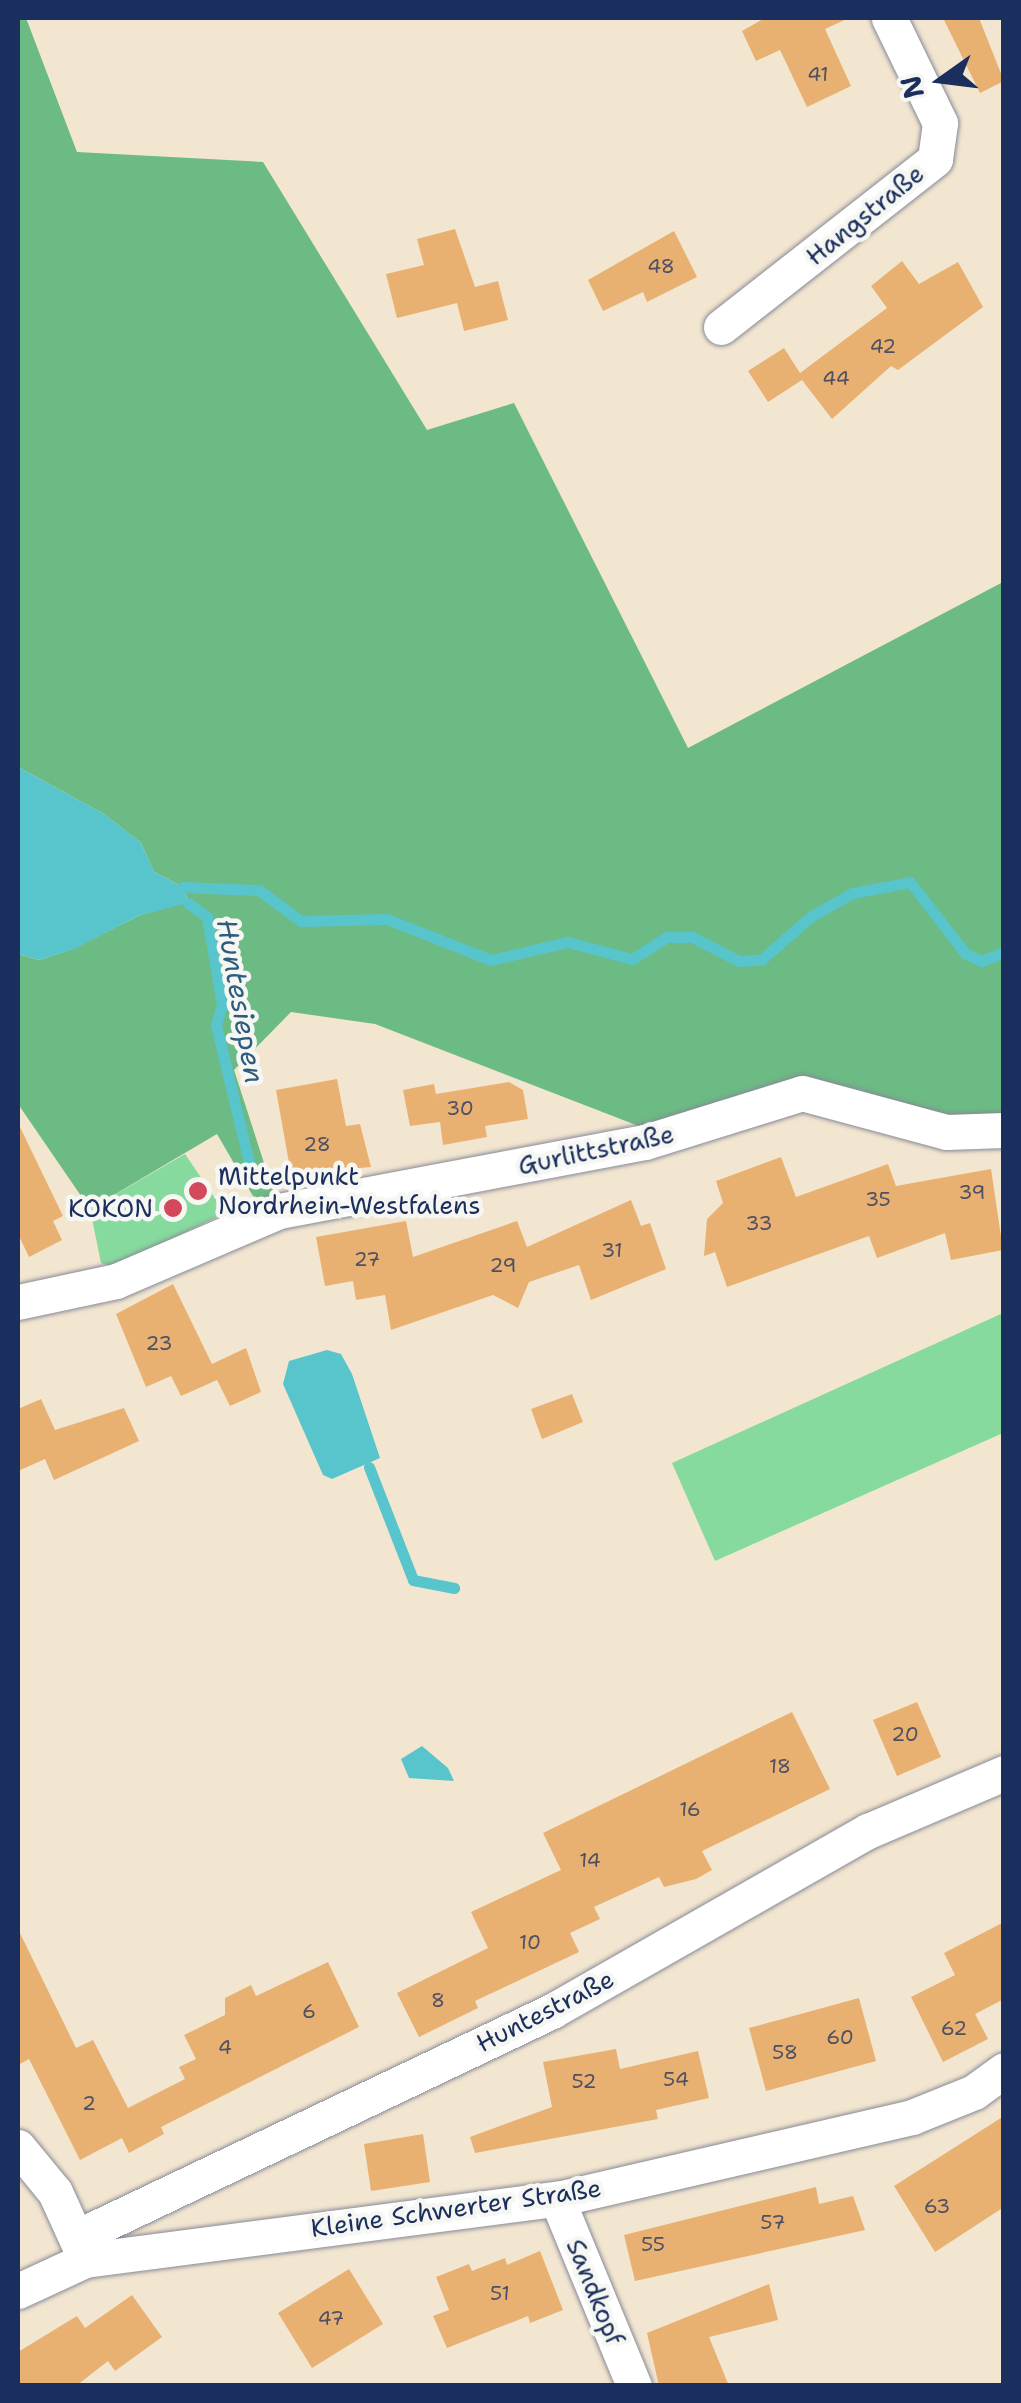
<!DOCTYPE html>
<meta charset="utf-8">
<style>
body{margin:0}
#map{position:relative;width:1021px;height:2403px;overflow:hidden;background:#f3e6d0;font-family:"Shantell Sans",sans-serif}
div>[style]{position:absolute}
.green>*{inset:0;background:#86da9d}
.forest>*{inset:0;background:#6cba84}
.water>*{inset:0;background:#58c5cd}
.stream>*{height:11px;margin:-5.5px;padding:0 5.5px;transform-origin:5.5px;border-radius:5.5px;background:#58c5cd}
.building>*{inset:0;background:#e8b171}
.roads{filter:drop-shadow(0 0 2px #878a97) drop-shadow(0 0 2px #878a97)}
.minor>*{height:35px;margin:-17.5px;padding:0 17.5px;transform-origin:17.5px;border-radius:17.5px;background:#fff}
.dots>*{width:28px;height:28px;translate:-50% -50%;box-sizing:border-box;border:5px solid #f6f6f2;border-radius:50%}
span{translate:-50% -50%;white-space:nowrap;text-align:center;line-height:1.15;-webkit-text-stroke:9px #f6f6f2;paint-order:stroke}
.number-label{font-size:20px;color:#4e5063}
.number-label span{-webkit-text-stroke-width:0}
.street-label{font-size:25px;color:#1b2f5e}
.poi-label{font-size:25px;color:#1b2f5e}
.left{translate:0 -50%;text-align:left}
.right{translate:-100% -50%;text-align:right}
.water-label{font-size:28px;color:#2d5c7f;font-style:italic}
.frame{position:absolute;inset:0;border:20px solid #1b2f5e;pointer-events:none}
.north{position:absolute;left:891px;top:30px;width:100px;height:100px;-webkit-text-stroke:8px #f6f6f2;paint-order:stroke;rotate:256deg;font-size:28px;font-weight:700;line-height:40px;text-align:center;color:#1b2f5e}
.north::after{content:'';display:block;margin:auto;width:35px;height:45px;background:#1b2f5e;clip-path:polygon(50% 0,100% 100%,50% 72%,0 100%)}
</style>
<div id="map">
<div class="green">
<i style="clip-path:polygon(185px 1154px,225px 1213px,113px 1267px,101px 1263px,90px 1209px)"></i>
<i style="clip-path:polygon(1003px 1313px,1003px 1433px,715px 1561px,672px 1463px)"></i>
</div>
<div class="forest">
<i style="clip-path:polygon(18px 18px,26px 18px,77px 152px,263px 162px,427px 430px,514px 403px,688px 748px,1003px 582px,1003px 1118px,983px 1122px,803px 1082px,649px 1130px,375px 1024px,291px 1012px,234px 1070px,276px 1200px,257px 1203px,217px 1134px,90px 1209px,18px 1104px,18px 954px,39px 960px,73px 949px,140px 915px,188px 902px,183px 887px,154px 872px,141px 843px,104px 814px,18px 767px)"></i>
</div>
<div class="water">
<i style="clip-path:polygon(18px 767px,104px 814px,141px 843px,154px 872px,183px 887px,188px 903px,140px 915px,74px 949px,39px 960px,18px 954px)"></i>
<i style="clip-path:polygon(327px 1350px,341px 1354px,352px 1374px,380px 1458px,332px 1479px,323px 1475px,283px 1384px,289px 1361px)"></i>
<i style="clip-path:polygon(422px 1746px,448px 1768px,454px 1781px,409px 1778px,401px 1759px)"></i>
</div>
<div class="stream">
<i style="left:183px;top:887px;width:76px;rotate:2.3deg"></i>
<i style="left:259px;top:890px;width:52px;rotate:36.4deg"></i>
<i style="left:301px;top:921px;width:86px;rotate:-1.3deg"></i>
<i style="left:387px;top:919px;width:112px;rotate:21.5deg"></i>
<i style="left:491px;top:960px;width:79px;rotate:-13.2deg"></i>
<i style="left:568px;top:942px;width:66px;rotate:14.9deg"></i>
<i style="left:632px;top:959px;width:41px;rotate:-32.2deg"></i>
<i style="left:667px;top:937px;width:25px"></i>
<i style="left:692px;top:937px;width:53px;rotate:27.1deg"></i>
<i style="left:739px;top:961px;width:22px;rotate:-3deg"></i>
<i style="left:761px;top:960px;width:65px;rotate:-41.3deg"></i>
<i style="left:810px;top:917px;width:48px;rotate:-29.7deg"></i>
<i style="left:852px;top:893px;width:59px;rotate:-10.7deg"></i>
<i style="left:910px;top:882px;width:90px;rotate:52.2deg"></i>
<i style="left:965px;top:953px;width:18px;rotate:27deg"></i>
<i style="left:981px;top:961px;width:25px;rotate:-21deg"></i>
<i style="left:188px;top:903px;width:24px;rotate:36deg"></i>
<i style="left:207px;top:917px;width:89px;rotate:80.3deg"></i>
<i style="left:222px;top:1005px;width:21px;rotate:107deg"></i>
<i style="left:216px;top:1025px;width:150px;rotate:76.5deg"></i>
<i style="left:369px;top:1467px;width:121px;rotate:68.7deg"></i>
<i style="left:413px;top:1580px;width:42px;rotate:11deg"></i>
</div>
<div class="building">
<i style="clip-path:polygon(765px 18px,849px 18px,825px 29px,851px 86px,807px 107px,780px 50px,756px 61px,742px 31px)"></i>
<i style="clip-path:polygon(943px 18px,979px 18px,1004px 81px,980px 93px)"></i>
<i style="clip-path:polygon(455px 229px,475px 287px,498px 281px,508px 320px,464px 331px,457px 303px,397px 318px,386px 274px,424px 265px,417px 239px)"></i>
<i style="clip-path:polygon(674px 231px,697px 277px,647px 302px,643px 292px,603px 311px,588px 280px)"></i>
<i style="clip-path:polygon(902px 261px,919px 284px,958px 262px,983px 307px,898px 370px,891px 366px,832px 419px,802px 380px,768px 402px,748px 371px,784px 348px,800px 373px,887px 308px,871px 286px)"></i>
<i style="clip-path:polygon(337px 1079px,346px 1126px,360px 1124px,371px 1167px,291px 1174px,276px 1090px)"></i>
<i style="clip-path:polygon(509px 1082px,523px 1090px,528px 1119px,485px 1126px,487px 1137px,443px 1145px,440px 1122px,410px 1126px,403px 1090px,434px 1084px,438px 1105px,436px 1094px)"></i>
<i style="clip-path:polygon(18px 1123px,63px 1216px,53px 1221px,62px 1240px,29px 1257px,18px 1234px)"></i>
<i style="clip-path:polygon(781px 1157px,796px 1197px,888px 1164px,896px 1186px,991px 1169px,1003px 1250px,951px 1260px,945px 1233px,877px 1258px,869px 1236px,727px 1287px,715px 1252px,704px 1256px,707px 1219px,723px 1203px,716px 1181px)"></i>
<i style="clip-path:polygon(631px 1200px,641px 1226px,650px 1223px,666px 1269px,591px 1300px,579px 1265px,529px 1282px,518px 1308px,493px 1295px,391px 1330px,385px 1295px,356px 1300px,353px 1281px,325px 1286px,316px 1237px,406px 1221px,413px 1257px,517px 1221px,527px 1247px)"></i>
<i style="clip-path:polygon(173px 1284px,212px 1364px,246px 1348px,261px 1392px,230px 1406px,217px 1380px,181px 1396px,171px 1376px,146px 1387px,116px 1314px)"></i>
<i style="clip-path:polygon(572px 1394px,583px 1422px,542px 1439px,531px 1409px)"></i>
<i style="clip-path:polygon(41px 1399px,55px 1430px,124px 1408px,139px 1441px,54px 1480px,45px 1459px,18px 1471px,18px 1409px)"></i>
<i style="clip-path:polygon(917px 1702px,941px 1757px,897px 1776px,873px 1720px)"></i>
<i style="clip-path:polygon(792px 1712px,830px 1789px,702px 1851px,712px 1870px,696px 1879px,664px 1887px,659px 1877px,594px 1907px,600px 1919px,570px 1933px,579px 1952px,475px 2001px,478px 2008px,419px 2037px,397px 1993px,488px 1948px,471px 1912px,561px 1870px,543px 1833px)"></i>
<i style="clip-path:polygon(1004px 1922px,1004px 1999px,975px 2014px,988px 2039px,943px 2062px,911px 1997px,955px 1975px,944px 1953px)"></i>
<i style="clip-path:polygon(18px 1929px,76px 2048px,93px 2040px,128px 2108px,185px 2079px,179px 2067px,196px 2059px,184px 2035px,225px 2015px,225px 1998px,251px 1985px,256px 1996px,328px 1962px,359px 2027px,161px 2127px,164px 2134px,129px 2153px,122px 2138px,80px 2160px,29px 2059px,18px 2065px)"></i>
<i style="clip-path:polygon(859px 1998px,876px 2061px,766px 2091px,749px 2028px)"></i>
<i style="clip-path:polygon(616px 2049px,620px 2069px,698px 2051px,709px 2098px,656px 2110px,658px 2119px,475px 2153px,470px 2137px,552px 2107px,543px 2062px)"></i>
<i style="clip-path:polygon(1004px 2116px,1004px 2207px,935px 2252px,894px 2186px)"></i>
<i style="clip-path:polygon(423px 2134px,430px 2182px,371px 2191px,364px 2144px)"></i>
<i style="clip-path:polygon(816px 2187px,819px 2204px,853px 2196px,865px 2230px,635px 2281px,624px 2235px)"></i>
<i style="clip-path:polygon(540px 2251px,563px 2310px,530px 2323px,528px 2316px,447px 2348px,433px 2316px,449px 2310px,436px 2277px,469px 2264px,472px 2271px,505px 2258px,507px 2265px)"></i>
<i style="clip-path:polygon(349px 2269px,383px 2324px,312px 2368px,278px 2313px)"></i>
<i style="clip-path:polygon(769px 2284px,778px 2320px,709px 2337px,729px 2386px,659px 2386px,647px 2333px)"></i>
<i style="clip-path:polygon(132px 2295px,162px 2337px,115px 2371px,108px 2361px,76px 2386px,18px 2386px,18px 2352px,77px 2316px,85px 2328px)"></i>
</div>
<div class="roads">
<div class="minor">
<i style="left:721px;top:327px;width:272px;rotate:-38.1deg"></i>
<i style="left:935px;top:159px;width:36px;rotate:-82deg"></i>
<i style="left:940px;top:123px;width:117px;rotate:-115.9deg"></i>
<i style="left:18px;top:1302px;width:100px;rotate:-12.1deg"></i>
<i style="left:116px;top:1281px;width:177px;rotate:-23.2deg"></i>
<i style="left:279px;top:1211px;width:372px;rotate:-10.7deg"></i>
<i style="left:645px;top:1142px;width:164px;rotate:-17.3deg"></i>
<i style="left:802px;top:1093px;width:150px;rotate:15.1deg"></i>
<i style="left:947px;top:1132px;width:57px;rotate:-2deg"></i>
<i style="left:18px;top:2147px;width:58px;rotate:50.6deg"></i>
<i style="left:55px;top:2192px;width:70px;rotate:65.6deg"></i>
<i style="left:557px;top:2199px;width:202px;rotate:67.6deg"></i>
<i style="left:79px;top:2236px;width:524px;rotate:-25.44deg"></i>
<i style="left:552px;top:2011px;width:364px;rotate:-29.7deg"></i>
<i style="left:868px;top:1831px;width:148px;rotate:-23.1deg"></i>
<i style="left:18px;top:2291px;width:74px;rotate:-24.8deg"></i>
<i style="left:85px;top:2260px;width:476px;rotate:-7.4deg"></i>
<i style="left:557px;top:2199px;width:364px;rotate:-13deg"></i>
<i style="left:912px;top:2117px;width:67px;rotate:-22deg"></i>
<i style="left:974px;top:2092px;width:37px;rotate:-36deg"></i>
</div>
</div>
<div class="dots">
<i style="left:198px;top:1191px;background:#d1495b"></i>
<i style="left:173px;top:1208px;background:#d1495b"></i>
</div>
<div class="number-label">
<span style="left:818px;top:74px">41</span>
<span style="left:661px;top:266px">48</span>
<span style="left:883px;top:346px">42</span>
<span style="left:836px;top:378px">44</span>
<span style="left:460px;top:1108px">30</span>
<span style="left:317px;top:1144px">28</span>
<span style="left:972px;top:1192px">39</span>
<span style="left:878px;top:1199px">35</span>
<span style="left:759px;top:1223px">33</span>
<span style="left:612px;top:1250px">31</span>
<span style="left:367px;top:1259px">27</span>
<span style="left:503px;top:1265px">29</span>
<span style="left:159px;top:1343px">23</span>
<span style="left:905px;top:1734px">20</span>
<span style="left:780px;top:1766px">18</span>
<span style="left:690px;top:1809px">16</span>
<span style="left:590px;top:1860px">14</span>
<span style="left:530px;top:1942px">10</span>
<span style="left:438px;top:2000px">8</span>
<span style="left:309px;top:2011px">6</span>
<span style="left:954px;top:2028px">62</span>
<span style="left:840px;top:2037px">60</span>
<span style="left:225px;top:2047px">4</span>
<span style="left:785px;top:2052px">58</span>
<span style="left:676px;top:2079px">54</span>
<span style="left:584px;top:2081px">52</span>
<span style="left:89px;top:2103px">2</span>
<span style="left:937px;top:2206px">63</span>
<span style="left:773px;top:2222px">57</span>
<span style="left:653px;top:2244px">55</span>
<span style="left:500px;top:2293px">51</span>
<span style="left:331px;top:2318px">47</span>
</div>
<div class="street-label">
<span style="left:865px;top:215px;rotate:-39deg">Hangstraße</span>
<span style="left:596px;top:1150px;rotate:-12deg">Gurlittstraße</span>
<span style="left:545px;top:2011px;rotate:-27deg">Huntestraße</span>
<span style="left:456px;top:2208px;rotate:-8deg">Kleine Schwerter Straße</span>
<span style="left:595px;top:2292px;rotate:68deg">Sandkopf</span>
</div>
<div class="poi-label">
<span class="left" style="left:218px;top:1191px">Mittelpunkt<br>Nordrhein-Westfalens</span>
<span class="right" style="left:153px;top:1208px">KOKON</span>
</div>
<div class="water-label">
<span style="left:241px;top:1001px;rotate:80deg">Huntesiepen</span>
</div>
<div class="frame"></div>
<div class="north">N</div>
</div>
